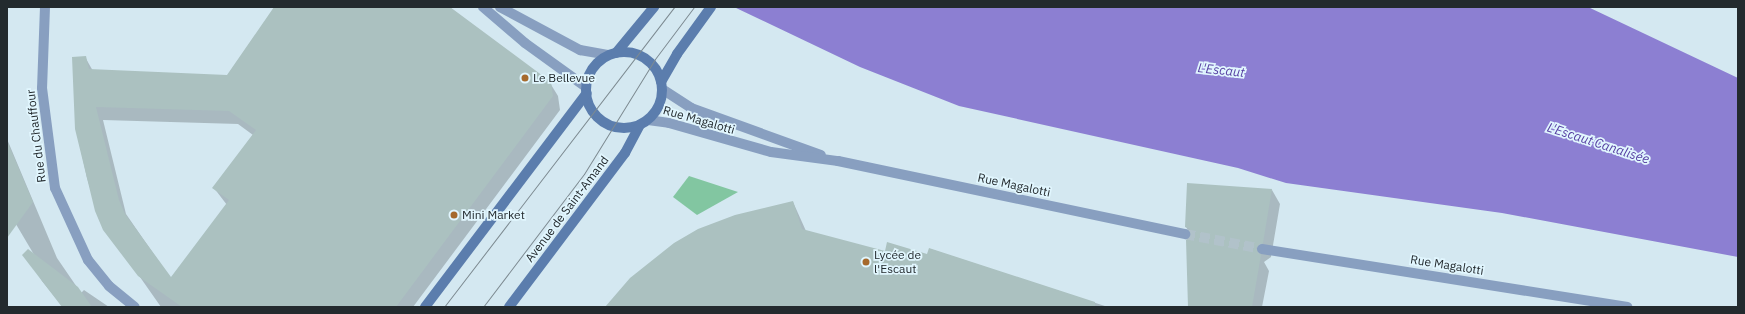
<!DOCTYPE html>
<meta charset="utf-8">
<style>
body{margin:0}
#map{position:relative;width:1745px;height:314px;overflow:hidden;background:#d4e8f1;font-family:"IBM Plex Sans",sans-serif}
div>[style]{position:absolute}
.green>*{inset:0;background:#82c6a1}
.water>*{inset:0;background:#8c7fd2}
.shadow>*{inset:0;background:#0003}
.building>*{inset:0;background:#abc1c0}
.street-tunnel>*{height:10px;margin-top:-5px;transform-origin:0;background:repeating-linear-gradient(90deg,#b1c2ca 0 10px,transparent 0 15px)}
.street>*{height:10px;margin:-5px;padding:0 5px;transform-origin:5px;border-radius:5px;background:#889fc0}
.secondary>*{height:10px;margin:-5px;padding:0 5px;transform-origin:5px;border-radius:5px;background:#5b7dad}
.secondary>.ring{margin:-5px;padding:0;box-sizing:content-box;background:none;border:10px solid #5b7dad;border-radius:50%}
.tram>*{height:1px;margin:-0.5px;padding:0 0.5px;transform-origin:0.5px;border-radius:0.5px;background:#7d8a91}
.dots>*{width:11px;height:11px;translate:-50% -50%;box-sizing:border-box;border:2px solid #e1f6fe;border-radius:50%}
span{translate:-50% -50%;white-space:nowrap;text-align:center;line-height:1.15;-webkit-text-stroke:3.5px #e1f6fe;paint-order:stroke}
.poi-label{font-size:12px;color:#232a2e}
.left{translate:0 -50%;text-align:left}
.street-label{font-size:12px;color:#232a2e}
.water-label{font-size:13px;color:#563fa2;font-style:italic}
.frame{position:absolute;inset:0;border:8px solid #232a2e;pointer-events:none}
</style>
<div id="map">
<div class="green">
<i style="clip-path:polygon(689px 176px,738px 192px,697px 215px,673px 197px)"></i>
</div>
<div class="water">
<i style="clip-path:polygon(734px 7px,1588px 7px,1738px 78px,1738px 257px,1502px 213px,1286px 183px,1238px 168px,959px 106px,860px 67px)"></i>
</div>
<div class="shadow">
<i style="clip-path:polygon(evenodd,275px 7px,449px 7px,550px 83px,558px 96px,560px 110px,413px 307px,161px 307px,100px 220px,87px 178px,76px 128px,85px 57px,93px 71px,227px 76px,275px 7px,103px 120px,238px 124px,253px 135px,214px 188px,227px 205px,171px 279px,126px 214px,103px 120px)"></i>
<i style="clip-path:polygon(7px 139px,57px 258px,81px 293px,84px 290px,109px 307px,63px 307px,42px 281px,38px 274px,36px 258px,7px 209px)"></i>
<i style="clip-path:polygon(1272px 190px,1280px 204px,1271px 257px,1264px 262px,1269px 271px,1262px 307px,1189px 307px,1192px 236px,1186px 227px)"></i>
<i style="clip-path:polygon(793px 202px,806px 231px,885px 253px,928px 255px,930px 249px,1108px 307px,611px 307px)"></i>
</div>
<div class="building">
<i style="clip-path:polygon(evenodd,274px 7px,450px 7px,551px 82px,553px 96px,396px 307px,182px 307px,138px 276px,103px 230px,95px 211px,75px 129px,72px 57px,86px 56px,89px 69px,227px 75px,274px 7px,96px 107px,229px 111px,256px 130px,212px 188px,229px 200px,171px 277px,125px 214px,119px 200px,96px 107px)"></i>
<i style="clip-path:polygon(7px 141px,33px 202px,7px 238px)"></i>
<i style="clip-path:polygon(1187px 183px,1272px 189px,1263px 243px,1256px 248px,1261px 255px,1252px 307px,1188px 307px,1186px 240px,1191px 235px,1190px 229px,1185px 227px)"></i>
<i style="clip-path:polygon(793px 201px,802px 229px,885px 251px,887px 242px,927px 254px,929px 248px,1095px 302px,1095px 307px,605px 307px,630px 278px,674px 243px,698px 229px,735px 215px)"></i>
<i style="clip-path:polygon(28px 249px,78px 287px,92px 307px,62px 307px,22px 255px)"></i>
</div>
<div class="street-tunnel">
<i style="left:1185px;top:234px;width:78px;rotate:11deg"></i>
</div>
<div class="street">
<i style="left:45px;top:7px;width:81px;rotate:92.1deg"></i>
<i style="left:42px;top:88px;width:101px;rotate:82.6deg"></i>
<i style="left:55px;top:188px;width:79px;rotate:65.4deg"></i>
<i style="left:88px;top:260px;width:33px;rotate:51deg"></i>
<i style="left:109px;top:286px;width:33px;rotate:39deg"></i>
<i style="left:483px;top:7px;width:55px;rotate:40.6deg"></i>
<i style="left:525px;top:43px;width:75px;rotate:35.8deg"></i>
<i style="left:500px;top:7px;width:91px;rotate:28.3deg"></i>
<i style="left:580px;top:50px;width:28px;rotate:10deg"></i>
<i style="left:662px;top:89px;width:35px;rotate:33deg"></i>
<i style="left:691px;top:108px;width:138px;rotate:19.9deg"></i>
<i style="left:648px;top:120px;width:21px;rotate:8deg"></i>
<i style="left:669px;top:123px;width:106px;rotate:15.9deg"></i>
<i style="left:771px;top:152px;width:68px;rotate:7.7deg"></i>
<i style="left:838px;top:161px;width:355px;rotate:11.9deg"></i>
<i style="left:1262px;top:249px;width:370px;rotate:9deg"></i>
</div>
<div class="secondary">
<i class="ring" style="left:586px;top:52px;width:66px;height:66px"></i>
<i style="left:616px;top:53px;width:60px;rotate:-50.4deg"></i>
<i style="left:661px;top:82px;width:32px;rotate:-60deg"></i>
<i style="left:677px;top:54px;width:58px;rotate:-54.1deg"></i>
<i style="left:425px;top:307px;width:268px;rotate:-52.9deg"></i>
<i style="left:509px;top:307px;width:193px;rotate:-53deg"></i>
<i style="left:625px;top:153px;width:32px;rotate:-62deg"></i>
</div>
<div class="tram">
<i style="left:444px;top:307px;width:378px;rotate:-52.5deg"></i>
<i style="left:483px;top:307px;width:167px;rotate:-52.8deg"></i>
<i style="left:584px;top:174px;width:135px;rotate:-58.3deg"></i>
<i style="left:655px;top:59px;width:65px;rotate:-53.1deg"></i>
</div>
<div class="dots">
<i style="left:525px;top:78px;background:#a66a2d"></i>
<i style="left:454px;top:215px;background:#a66a2d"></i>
<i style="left:866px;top:262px;background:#a66a2d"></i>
</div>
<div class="poi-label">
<span class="left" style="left:533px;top:78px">Le Bellevue</span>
<span class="left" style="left:462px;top:215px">Mini Market</span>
<span class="left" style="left:874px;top:262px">Lycée de<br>l'Escaut</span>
</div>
<div class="street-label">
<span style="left:699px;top:120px;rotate:16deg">Rue Magalotti</span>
<span style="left:36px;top:136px;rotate:-97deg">Rue du Chauffour</span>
<span style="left:1014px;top:185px;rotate:12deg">Rue Magalotti</span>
<span style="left:567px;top:209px;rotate:-53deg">Avenue de Saint-Amand</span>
<span style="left:1447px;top:265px;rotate:9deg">Rue Magalotti</span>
</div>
<div class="water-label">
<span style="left:1221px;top:71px;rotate:6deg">L'Escaut</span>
<span style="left:1598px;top:144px;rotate:18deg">L'Escaut Canalisée</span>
</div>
<div class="frame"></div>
</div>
